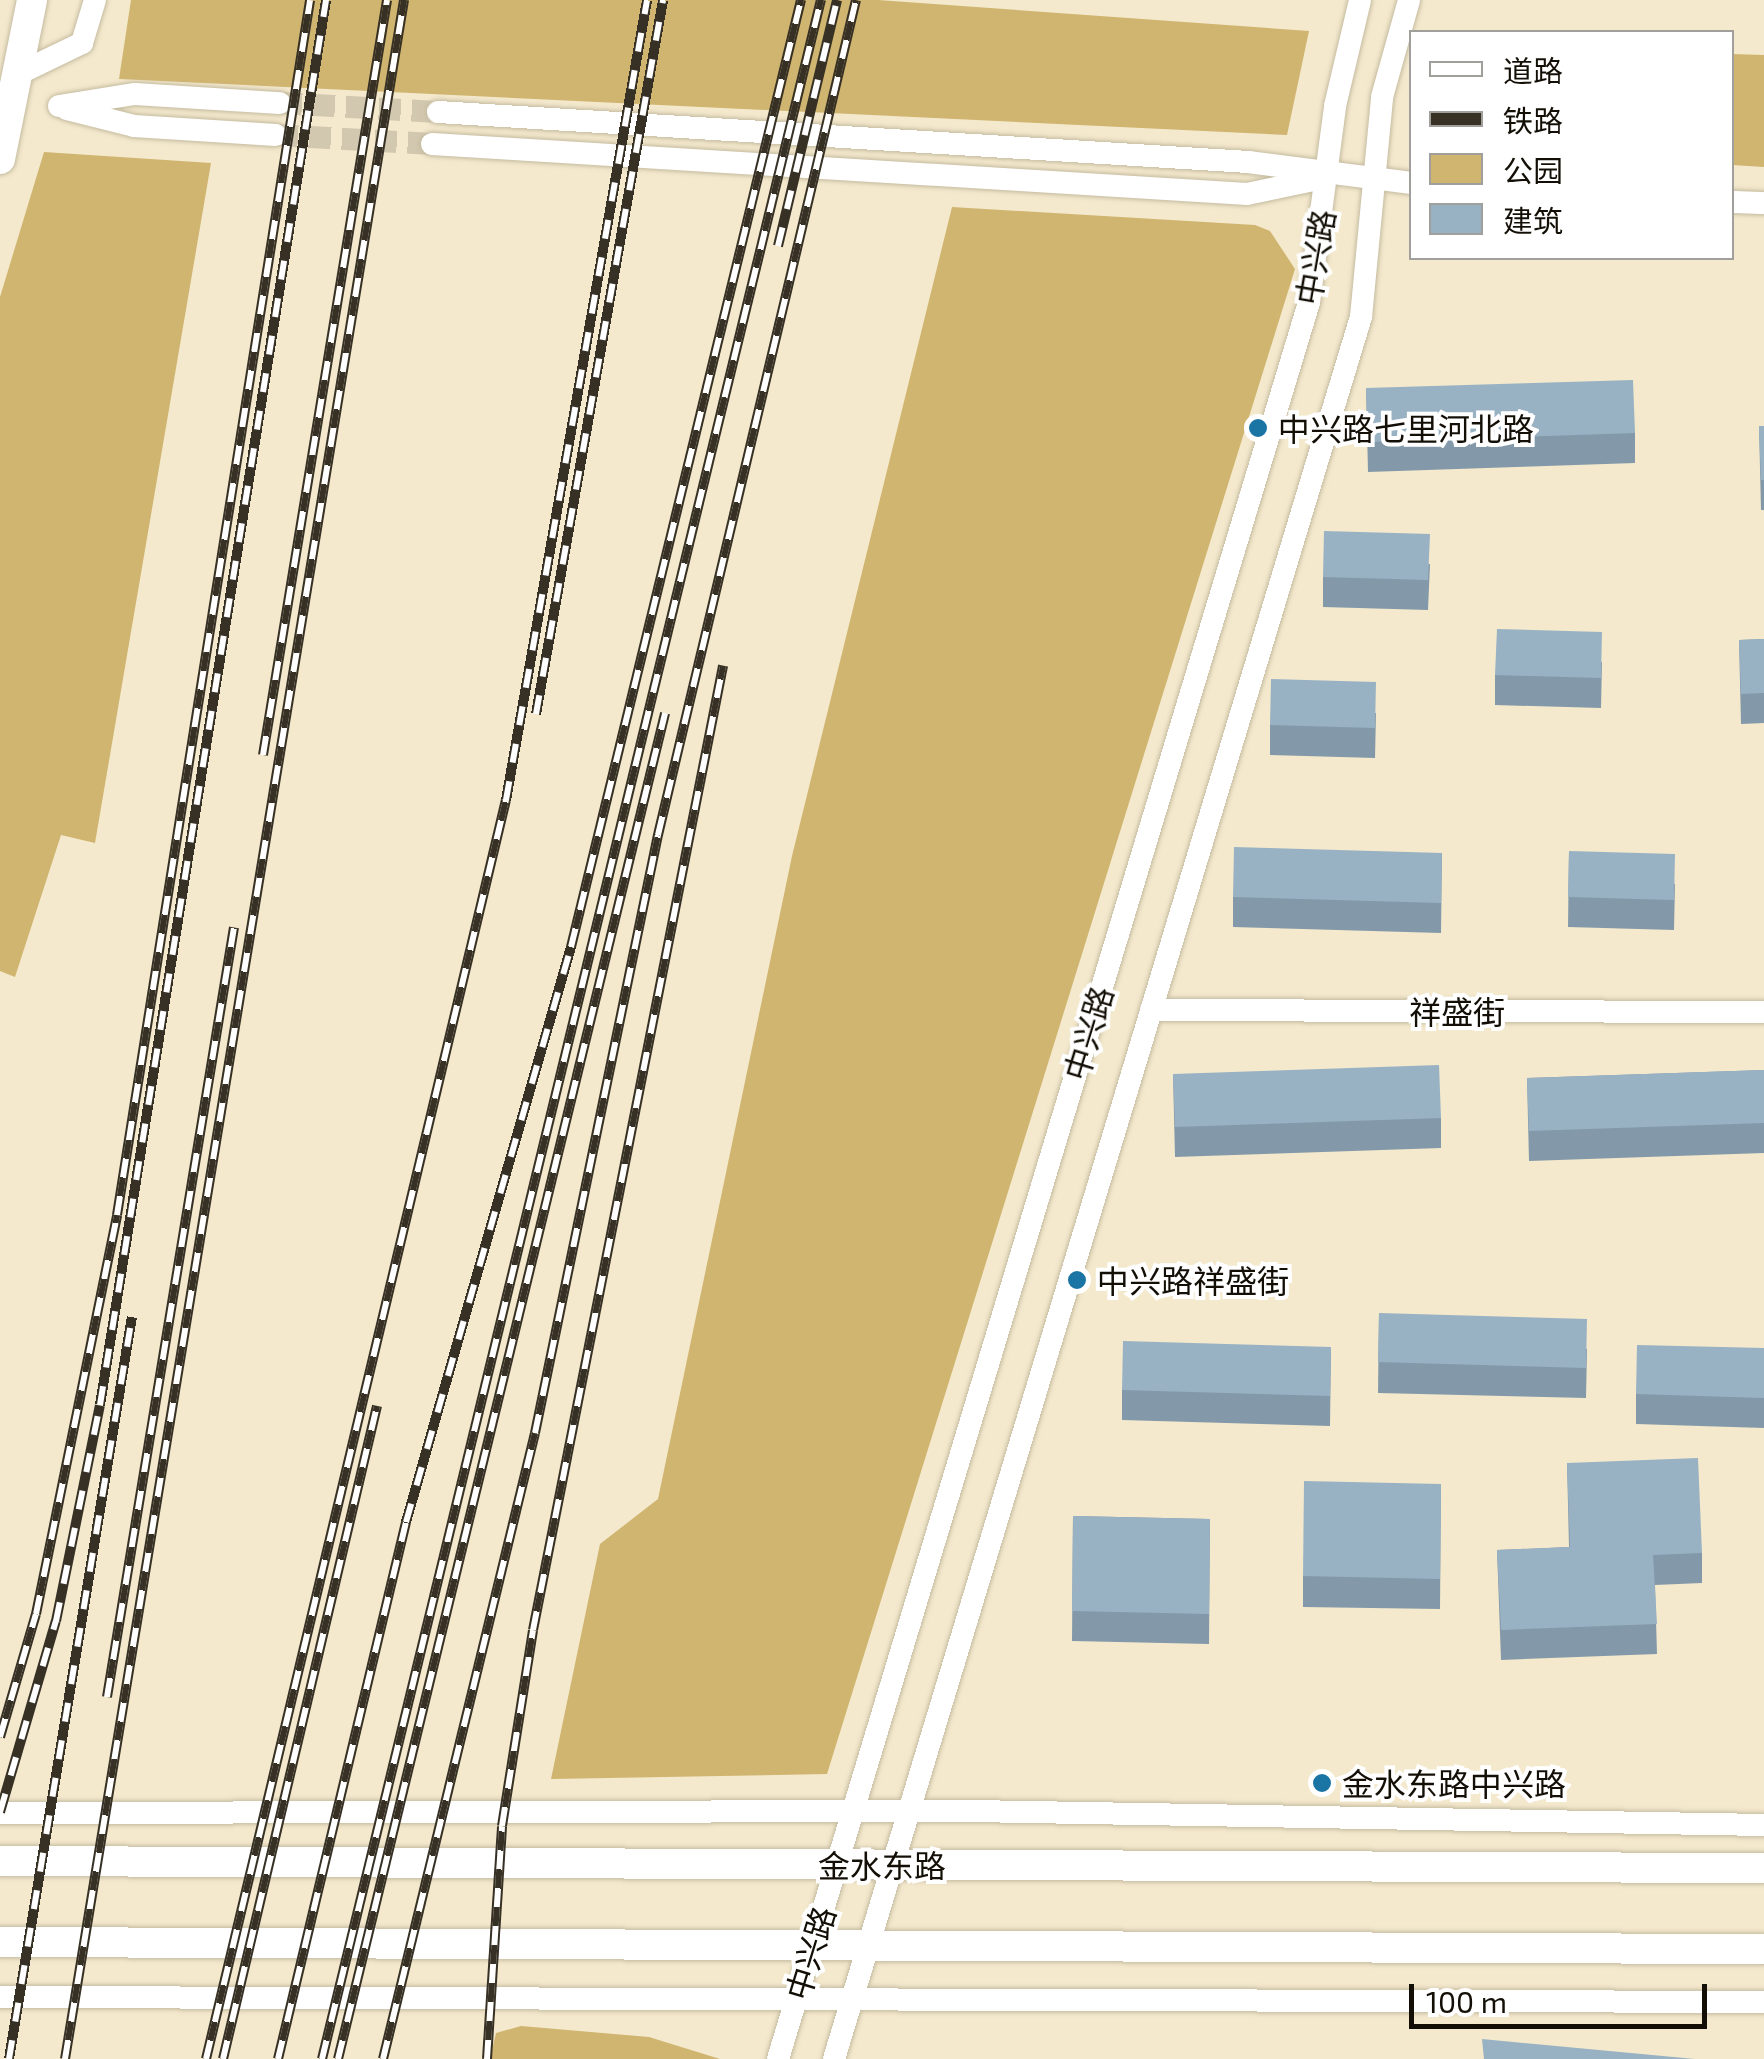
<!DOCTYPE html>
<meta charset="utf-8">
<style>
body{margin:0}
#map{position:relative;width:1764px;height:2059px;overflow:hidden;background:#f4e9cd;font-family:"Exo 2","Noto Sans SC",sans-serif}
div>[style]{position:absolute}
.green>*{inset:0;background:#d0b570}
.minor-tunnel>*{height:22px;margin-top:-11px;transform-origin:0;background:repeating-linear-gradient(90deg,#d2c8af 0 22px,transparent 0 33px)}
.roads{filter:drop-shadow(0 0 2px #c5bba0) drop-shadow(0 0 2px #c5bba0)}
.minor>*{height:22px;margin:-11px;padding:0 11px;transform-origin:11px;border-radius:11px;background:#fff}
.major>*{height:30px;margin:-15px;padding:0 15px;transform-origin:15px;border-radius:15px;background:#fff}
.rail>*{height:10px;margin-top:-5px;transform-origin:0;background:repeating-linear-gradient(90deg,#fff 0 19px,#363025 0 38px);box-sizing:border-box;border-block:2px solid #363025}
.wall>*{inset:0;background:#8399a9}
.building>*{inset:0;background:#98b2c4}
.dots>*{width:28px;height:28px;translate:-50% -50%;box-sizing:border-box;border:5px solid #fff;border-radius:50%}
span{translate:-50% -50%;white-space:nowrap;text-align:center;line-height:1.15;-webkit-text-stroke:8px #fff;paint-order:stroke}
.street-label{font-size:32px;color:#130f06}
.poi-label{font-size:32px;color:#130f06}
.left{translate:0 -50%;text-align:left}
.legend{position:absolute;left:1409px;top:30px;width:325px;height:230px;box-sizing:border-box;background:#fff;border:2px solid #a19f9b;margin:0;padding:12px 18px;list-style:none;font-size:30px;color:#130f06}
.legend li{display:flex;align-items:center;gap:20px;height:50px}
.legend b{width:50px;border:2px solid #a19f9b}
.scale{position:absolute;left:1409px;top:1984px;width:298px;height:45px;box-sizing:border-box;border:5px solid #130f06;border-top:0;padding-left:12px;font-size:30px;line-height:35px;white-space:nowrap;color:#130f06;-webkit-text-stroke:8px #fff;paint-order:stroke}
</style>
<div id="map">
<div class="green">
<i style="clip-path:polygon(131px 0,878px 0,1309px 31px,1287px 135px,119px 79px)"></i>
<i style="clip-path:polygon(1732px 54px,1764px 55px,1764px 167px,1732px 165px)"></i>
<i style="clip-path:polygon(44px 152px,211px 163px,95px 843px,61px 835px,15px 977px,0 971px,0 297px)"></i>
<i style="clip-path:polygon(952px 207px,1255px 225px,1270px 231px,1295px 269px,827px 1774px,551px 1779px,600px 1544px,658px 1499px,792px 856px)"></i>
<i style="clip-path:polygon(521px 2026px,649px 2037px,720px 2059px,490px 2059px,496px 2033px)"></i>
</div>
<div class="minor-tunnel">
<i style="left:280px;top:103px;width:158px;rotate:3.3deg"></i>
<i style="left:276px;top:135px;width:156px;rotate:3.3deg"></i>
</div>
<div class="roads">
<div class="minor">
<i style="left:22px;top:72px;width:67px;rotate:-25.8deg"></i>
<i style="left:82px;top:43px;width:45px;rotate:-73.2deg"></i>
<i style="left:59px;top:106px;width:77px;rotate:-9deg"></i>
<i style="left:135px;top:94px;width:145px;rotate:3.6deg"></i>
<i style="left:67px;top:109px;width:69px;rotate:14.2deg"></i>
<i style="left:134px;top:126px;width:142px;rotate:3.6deg"></i>
<i style="left:438px;top:112px;width:812px;rotate:3.53deg"></i>
<i style="left:1248px;top:162px;width:165px;rotate:7.3deg"></i>
<i style="left:432px;top:144px;width:817px;rotate:3.51deg"></i>
<i style="left:1247px;top:194px;width:68px;rotate:-11.8deg"></i>
<i style="left:1732px;top:202px;width:32px;rotate:2deg"></i>
<i style="left:1151px;top:1010px;width:613px;rotate:0.19deg"></i>
<i style="left:0;top:1813px;width:971px;rotate:-0.12deg"></i>
<i style="left:971px;top:1811px;width:793px;rotate:1.01deg"></i>
<i style="left:0;top:1997px;width:1764px;rotate:0.16deg"></i>
<i style="left:778px;top:2059px;width:1835px;rotate:-73.18deg"></i>
<i style="left:1309px;top:302px;width:198px;rotate:-82.4deg"></i>
<i style="left:1335px;top:106px;width:109px;rotate:-76.7deg"></i>
<i style="left:834px;top:2059px;width:1820px;rotate:-73.17deg"></i>
<i style="left:1361px;top:317px;width:221px;rotate:-84.5deg"></i>
<i style="left:1382px;top:97px;width:101px;rotate:-74.4deg"></i>
</div>
<div class="major">
<i style="left:0;top:159px;width:162px;rotate:-78.6deg"></i>
<i style="left:0;top:1861px;width:1764px;rotate:0.23deg"></i>
<i style="left:0;top:1942px;width:1764px;rotate:0.23deg"></i>
</div>
</div>
<div class="rail">
<i style="left:778px;top:246px;width:253px;rotate:-76.5deg"></i>
<i style="left:536px;top:714px;width:725px;rotate:-79.91deg"></i>
<i style="left:263px;top:755px;width:765px;rotate:-80.67deg"></i>
<i style="left:107px;top:1697px;width:780px;rotate:-80.63deg"></i>
<i style="left:0;top:1737px;width:128px;rotate:-73.7deg"></i>
<i style="left:36px;top:1614px;width:407px;rotate:-78.5deg"></i>
<i style="left:117px;top:1215px;width:1230px;rotate:-80.97deg"></i>
<i style="left:0;top:1812px;width:199px;rotate:-73.7deg"></i>
<i style="left:56px;top:1621px;width:220px;rotate:-78.5deg"></i>
<i style="left:100px;top:1405px;width:1423px;rotate:-80.86deg"></i>
<i style="left:9px;top:2059px;width:752px;rotate:-80.59deg"></i>
<i style="left:65px;top:2059px;width:2087px;rotate:-80.65deg"></i>
<i style="left:206px;top:2059px;width:1294px;rotate:-76.6deg"></i>
<i style="left:506px;top:800px;width:812px;rotate:-80deg"></i>
<i style="left:223px;top:2059px;width:671px;rotate:-76.73deg"></i>
<i style="left:278px;top:2059px;width:552px;rotate:-76.59deg"></i>
<i style="left:406px;top:1522px;width:598px;rotate:-73.99deg"></i>
<i style="left:571px;top:947px;width:975px;rotate:-76.35deg"></i>
<i style="left:322px;top:2059px;width:2119px;rotate:-76.38deg"></i>
<i style="left:338px;top:2059px;width:1385px;rotate:-76.34deg"></i>
<i style="left:383px;top:2059px;width:644px;rotate:-76.35deg"></i>
<i style="left:535px;top:1433px;width:611px;rotate:-78.38deg"></i>
<i style="left:658px;top:835px;width:858px;rotate:-76.66deg"></i>
<i style="left:487px;top:2059px;width:233px;rotate:-86.3deg"></i>
<i style="left:502px;top:1826px;width:198px;rotate:-81deg"></i>
<i style="left:533px;top:1630px;width:983px;rotate:-78.85deg"></i>
</div>
<div class="wall">
<i style="clip-path:polygon(1366px 388px,1635px 433px,1635px 463px,1368px 472px)"></i>
<i style="clip-path:polygon(1759px 426px,1764px 426px,1764px 510px,1761px 510px)"></i>
<i style="clip-path:polygon(1430px 564px,1428px 610px,1323px 607px,1323px 577px)"></i>
<i style="clip-path:polygon(1764px 639px,1764px 723px,1741px 724px,1739px 640px)"></i>
<i style="clip-path:polygon(1602px 662px,1601px 708px,1495px 705px,1495px 675px)"></i>
<i style="clip-path:polygon(1376px 713px,1375px 758px,1270px 755px,1270px 725px)"></i>
<i style="clip-path:polygon(1569px 851px,1675px 884px,1674px 930px,1568px 927px)"></i>
<i style="clip-path:polygon(1442px 853px,1441px 933px,1233px 927px,1233px 897px)"></i>
<i style="clip-path:polygon(1764px 1070px,1764px 1153px,1529px 1161px,1527px 1078px)"></i>
<i style="clip-path:polygon(1173px 1074px,1441px 1118px,1441px 1148px,1175px 1157px)"></i>
<i style="clip-path:polygon(1379px 1313px,1587px 1349px,1586px 1398px,1378px 1393px)"></i>
<i style="clip-path:polygon(1331px 1347px,1330px 1426px,1122px 1420px,1122px 1390px)"></i>
<i style="clip-path:polygon(1764px 1348px,1764px 1428px,1636px 1424px,1636px 1394px)"></i>
<i style="clip-path:polygon(1567px 1463px,1702px 1553px,1702px 1583px,1655px 1585px,1657px 1654px,1501px 1660px,1497px 1550px,1569px 1547px)"></i>
<i style="clip-path:polygon(1441px 1484px,1440px 1609px,1303px 1607px,1303px 1576px)"></i>
<i style="clip-path:polygon(1073px 1516px,1210px 1519px,1209px 1644px,1072px 1641px)"></i>
</div>
<div class="building">
<i style="clip-path:polygon(1633px 380px,1635px 433px,1368px 442px,1366px 388px)"></i>
<i style="clip-path:polygon(1759px 426px,1764px 426px,1764px 480px,1761px 480px)"></i>
<i style="clip-path:polygon(1324px 531px,1430px 534px,1428px 580px,1323px 577px)"></i>
<i style="clip-path:polygon(1497px 629px,1602px 632px,1601px 678px,1495px 675px)"></i>
<i style="clip-path:polygon(1764px 639px,1764px 693px,1741px 694px,1739px 640px)"></i>
<i style="clip-path:polygon(1271px 679px,1376px 682px,1375px 728px,1270px 725px)"></i>
<i style="clip-path:polygon(1234px 847px,1442px 853px,1441px 903px,1233px 897px)"></i>
<i style="clip-path:polygon(1569px 851px,1675px 854px,1674px 900px,1568px 897px)"></i>
<i style="clip-path:polygon(1439px 1065px,1441px 1118px,1175px 1127px,1173px 1074px)"></i>
<i style="clip-path:polygon(1764px 1070px,1764px 1123px,1529px 1131px,1527px 1078px)"></i>
<i style="clip-path:polygon(1379px 1313px,1587px 1319px,1586px 1368px,1378px 1362px)"></i>
<i style="clip-path:polygon(1123px 1341px,1331px 1347px,1330px 1396px,1122px 1390px)"></i>
<i style="clip-path:polygon(1637px 1345px,1764px 1348px,1764px 1398px,1636px 1394px)"></i>
<i style="clip-path:polygon(1698px 1458px,1702px 1553px,1653px 1555px,1657px 1624px,1501px 1630px,1497px 1550px,1570px 1547px,1567px 1463px)"></i>
<i style="clip-path:polygon(1304px 1481px,1441px 1484px,1440px 1579px,1303px 1576px)"></i>
<i style="clip-path:polygon(1073px 1516px,1210px 1519px,1209px 1614px,1072px 1611px)"></i>
<i style="clip-path:polygon(1482px 2039px,1695px 2059px,1484px 2059px)"></i>
</div>
<div class="dots">
<i style="left:1258px;top:428px;background:#1b75a4"></i>
<i style="left:1077px;top:1280px;background:#1b75a4"></i>
<i style="left:1322px;top:1783px;background:#1b75a4"></i>
</div>
<div class="street-label">
<span style="left:1315px;top:257px;rotate:-80deg">中兴路</span>
<span style="left:1457px;top:1011px">祥盛街</span>
<span style="left:1088px;top:1033px;rotate:-73deg">中兴路</span>
<span style="left:882px;top:1865px">金水东路</span>
<span style="left:810px;top:1953px;rotate:-73deg">中兴路</span>
</div>
<div class="poi-label">
<span class="left" style="left:1278px;top:428px">中兴路七里河北路</span>
<span class="left" style="left:1097px;top:1280px">中兴路祥盛街</span>
<span class="left" style="left:1342px;top:1783px">金水东路中兴路</span>
</div>
<ul class="legend">
<li><b style="height:12px;background:#fff"></b>道路</li>
<li><b style="height:12px;background:#363025"></b>铁路</li>
<li><b style="height:28px;background:#d0b570"></b>公园</li>
<li><b style="height:28px;background:#98b2c4"></b>建筑</li>
</ul>
<div class="scale">100 m</div>
</div>
